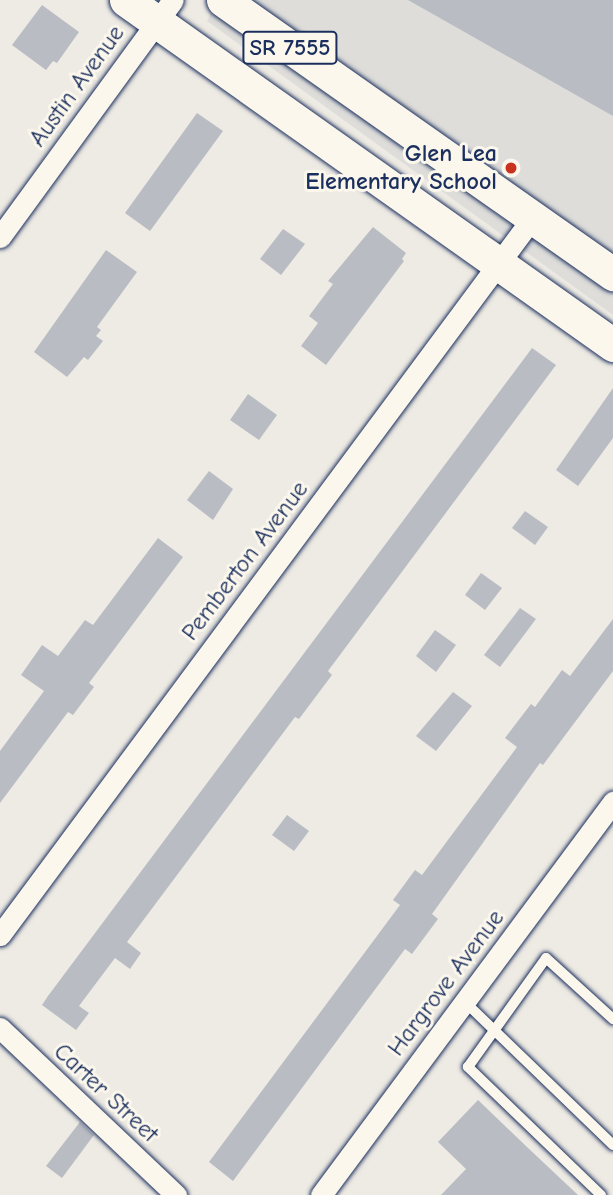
<!DOCTYPE html>
<style>
body{margin:0}
#map{position:relative;width:613px;height:1195px;overflow:hidden;background:#eeebe4;font-family:"Comic Neue",sans-serif}
div>[style]{position:absolute}
.built>*{inset:0;background:#deddda}
.building>*{inset:0;background:#b9bcc3}
.roads{filter:drop-shadow(0 0 2px #1b2f5e) drop-shadow(0 0 2px #1b2f5e)}
.service>*{height:10px;margin:-5px;padding:0 5px;transform-origin:5px;border-radius:5px;background:#fbf7ec}
.minor>*{height:21px;margin:-10.5px;padding:0 10.5px;transform-origin:10.5px;border-radius:10.5px;background:#fbf7ec}
.primary>*{height:33px;margin:-16.5px;padding:0 16.5px;transform-origin:16.5px;border-radius:16.5px;background:#fbf7ec}
.dots>*{width:19px;height:19px;translate:-50% -50%;box-sizing:border-box;border:4px solid #fbf7ec;border-radius:50%}
span{translate:-50% -50%;white-space:nowrap;text-align:center;line-height:1.15;-webkit-text-stroke:6px #fbf7ec;paint-order:stroke}
.shield-label span{padding:2px 5px;background:#fbf7ec;border:2px solid;border-radius:5px;-webkit-text-stroke-width:0}
.shield-label{font-size:23px;color:#1b2f5e;font-weight:700}
.street-label{font-size:24px;color:#1b2f5e}
.poi-label{font-size:24px;color:#1b2f5e;font-weight:700}
.right{translate:-100% -50%;text-align:right}
</style>
<div id="map">
<div class="built">
<i style="clip-path:polygon(218px 0,613px 0,613px 315px,207px 21px)"></i>
</div>
<div class="building">
<i style="clip-path:polygon(408px 0,613px 0,613px 116px)"></i>
<i style="clip-path:polygon(42px 5px,79px 32px,57px 63px,53px 61px,46px 70px,12px 45px)"></i>
<i style="clip-path:polygon(197px 113px,223px 131px,150px 231px,125px 213px)"></i>
<i style="clip-path:polygon(373px 227px,406px 253px,402px 259px,404px 261px,326px 365px,301px 346px,318px 323px,309px 316px,333px 284px,328px 281px)"></i>
<i style="clip-path:polygon(283px 229px,305px 244px,281px 275px,260px 259px)"></i>
<i style="clip-path:polygon(106px 250px,137px 272px,97px 327px,101px 330px,96px 336px,103px 341px,88px 360px,84px 357px,67px 377px,34px 352px)"></i>
<i style="clip-path:polygon(532px 348px,556px 365px,328px 671px,332px 675px,299px 719px,295px 717px,127px 942px,141px 953px,130px 969px,115px 958px,79px 1006px,89px 1013px,76px 1030px,42px 1005px,48px 996px)"></i>
<i style="clip-path:polygon(613px 388px,613px 438px,578px 486px,556px 470px)"></i>
<i style="clip-path:polygon(248px 394px,277px 415px,259px 440px,230px 420px)"></i>
<i style="clip-path:polygon(209px 471px,233px 489px,213px 520px,187px 500px)"></i>
<i style="clip-path:polygon(525px 511px,548px 527px,535px 545px,512px 528px)"></i>
<i style="clip-path:polygon(158px 538px,183px 557px,89px 683px,94px 687px,73px 715px,68px 712px,0 803px,0 751px,44px 691px,21px 675px,42px 645px,58px 656px,85px 620px,93px 625px)"></i>
<i style="clip-path:polygon(481px 573px,502px 588px,485px 610px,465px 595px)"></i>
<i style="clip-path:polygon(520px 608px,536px 619px,500px 667px,484px 655px)"></i>
<i style="clip-path:polygon(613px 619px,613px 671px,543px 765px,540px 763px,432px 914px,438px 919px,412px 954px,405px 949px,233px 1181px,209px 1162px,400px 905px,393px 900px,415px 870px,422px 875px,517px 747px,505px 738px,531px 704px,535px 707px,562px 670px,570px 676px)"></i>
<i style="clip-path:polygon(435px 630px,456px 645px,436px 672px,416px 656px)"></i>
<i style="clip-path:polygon(453px 692px,472px 706px,436px 751px,416px 736px)"></i>
<i style="clip-path:polygon(287px 815px,309px 831px,294px 851px,272px 835px)"></i>
<i style="clip-path:polygon(478px 1100px,527px 1147px,578px 1195px,441px 1195px,466px 1169px,438px 1142px)"></i>
<i style="clip-path:polygon(80px 1122px,94px 1135px,62px 1178px,46px 1166px)"></i>
</div>
<div class="roads">
<div class="service">
<i style="left:465px;top:1002px;width:206px;rotate:44deg"></i>
<i style="left:601px;top:1195px;width:185px;rotate:-136.1deg"></i>
<i style="left:468px;top:1067px;width:134px;rotate:-54.4deg"></i>
<i style="left:546px;top:958px;width:91px;rotate:42.3deg"></i>
</div>
<div class="minor">
<i style="left:0;top:237px;width:293px;rotate:-53.9deg"></i>
<i style="left:0;top:935px;width:894px;rotate:-53.41deg"></i>
<i style="left:0;top:1028px;width:243px;rotate:43.5deg"></i>
<i style="left:321px;top:1195px;width:490px;rotate:-53.4deg"></i>
</div>
<div class="primary">
<i style="left:126px;top:0;width:597px;rotate:35.31deg"></i>
<i style="left:223px;top:0;width:477px;rotate:35.1deg"></i>
</div>
</div>
<div class="dots">
<i style="left:511px;top:168px;background:#c8321e"></i>
</div>
<div class="shield-label">
<span style="left:290px;top:48px">SR 7555</span>
</div>
<div class="street-label">
<span style="left:77px;top:86px;rotate:-54deg">Austin Avenue</span>
<span style="left:245px;top:561px;rotate:-53deg">Pemberton Avenue</span>
<span style="left:446px;top:983px;rotate:-53deg">Hargrove Avenue</span>
<span style="left:106px;top:1093px;rotate:43deg">Carter Street</span>
</div>
<div class="poi-label">
<span class="right" style="left:497px;top:168px">Glen Lea<br>Elementary School</span>
</div>
</div>
